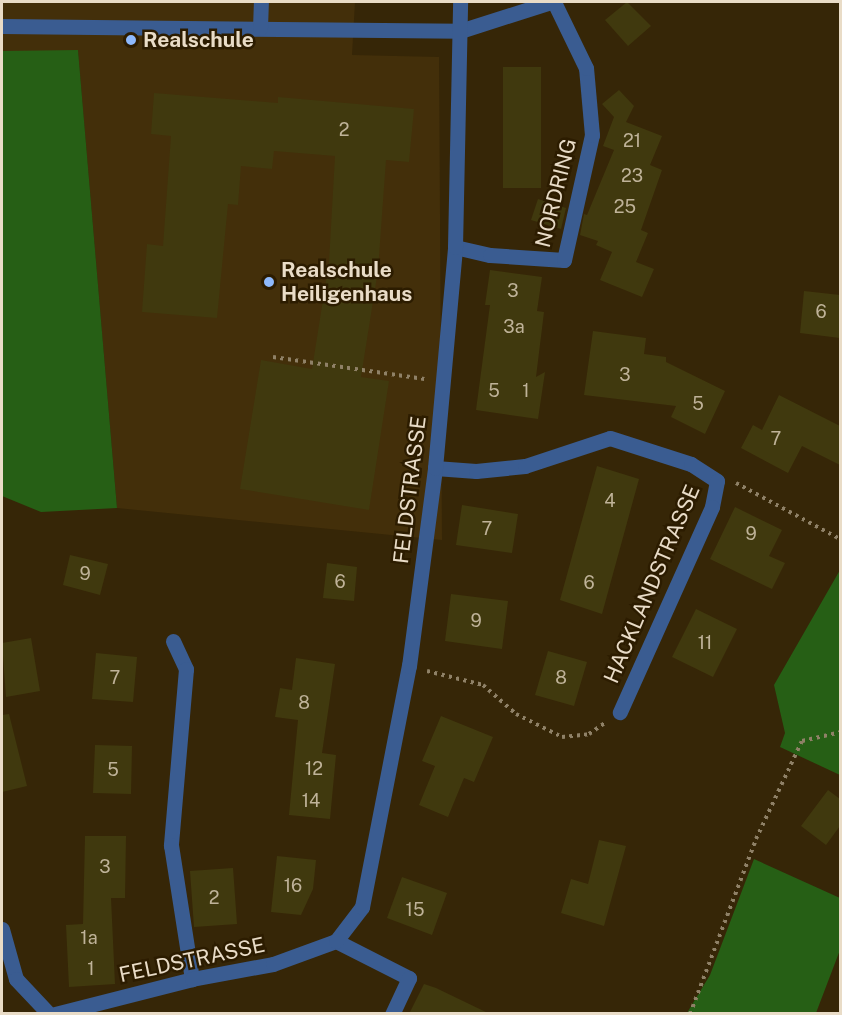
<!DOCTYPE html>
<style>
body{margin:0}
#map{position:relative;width:842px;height:1015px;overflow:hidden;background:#362607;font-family:"Public Sans",sans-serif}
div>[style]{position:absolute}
.built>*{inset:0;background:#432f0a}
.forest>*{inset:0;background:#265f15}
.building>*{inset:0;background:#40390e}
.path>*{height:4px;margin-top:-2px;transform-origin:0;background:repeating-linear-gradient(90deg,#8f8167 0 3px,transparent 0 7.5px)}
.minor>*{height:15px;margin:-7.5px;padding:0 7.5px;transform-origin:7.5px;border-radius:7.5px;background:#3a5c91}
.dots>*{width:16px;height:16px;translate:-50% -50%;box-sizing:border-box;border:3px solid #2c1c00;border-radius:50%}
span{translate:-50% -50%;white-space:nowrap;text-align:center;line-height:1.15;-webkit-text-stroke:5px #2c1c00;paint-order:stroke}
.number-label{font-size:18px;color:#bfb399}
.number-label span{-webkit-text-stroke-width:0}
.poi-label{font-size:21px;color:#e9dcc7;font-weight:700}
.left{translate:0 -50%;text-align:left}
.street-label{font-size:21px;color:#e9dcc7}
.frame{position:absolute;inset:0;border:3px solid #e9dcc7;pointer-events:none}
</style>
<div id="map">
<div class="built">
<i style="clip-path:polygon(2px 2px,355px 2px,352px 55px,439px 57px,442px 540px,117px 508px,78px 51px,2px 51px)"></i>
</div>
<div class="forest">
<i style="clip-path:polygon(78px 50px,117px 508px,41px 512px,2px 496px,2px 51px)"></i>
<i style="clip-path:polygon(840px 570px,840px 775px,780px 747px,785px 733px,774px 685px)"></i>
<i style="clip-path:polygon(754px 859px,840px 898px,840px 950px,816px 1013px,687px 1013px,710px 975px)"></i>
</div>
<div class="building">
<i style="clip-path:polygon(627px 2px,651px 26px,628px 46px,605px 20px)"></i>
<i style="clip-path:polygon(503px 67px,541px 67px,541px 188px,503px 188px)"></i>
<i style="clip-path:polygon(619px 90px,634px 106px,626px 122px,662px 136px,650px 165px,662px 170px,641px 230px,648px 233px,636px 262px,654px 269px,642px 297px,600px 280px,612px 252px,596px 245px,598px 241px,580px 235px,584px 214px,587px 215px,614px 150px,603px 146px,614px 117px,602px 104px)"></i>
<i style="clip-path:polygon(154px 93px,278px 103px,278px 97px,414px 109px,409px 162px,386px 160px,378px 270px,361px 377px,389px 381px,369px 510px,240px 489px,261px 360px,312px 369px,329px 262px,335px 156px,274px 151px,272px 169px,241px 166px,238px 205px,228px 204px,217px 318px,142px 312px,147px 244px,163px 246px,171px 136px,151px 134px)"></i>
<i style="clip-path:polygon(538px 199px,566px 208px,561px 229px,531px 220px)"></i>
<i style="clip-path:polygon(490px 270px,542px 277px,537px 311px,544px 312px,536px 377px,545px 372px,538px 419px,476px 410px,490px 305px,485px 305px)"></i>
<i style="clip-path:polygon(804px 291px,840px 295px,840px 338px,800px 333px)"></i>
<i style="clip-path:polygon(593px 331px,646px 338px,644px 354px,666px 357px,666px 362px,725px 391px,705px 434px,671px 417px,676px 406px,584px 395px)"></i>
<i style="clip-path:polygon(779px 395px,840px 426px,840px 465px,802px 446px,788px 473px,741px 448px,753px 425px,762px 430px)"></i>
<i style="clip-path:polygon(597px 466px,639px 479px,602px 614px,560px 600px)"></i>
<i style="clip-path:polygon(462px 505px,518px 514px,512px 553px,456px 545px)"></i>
<i style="clip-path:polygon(735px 507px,782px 530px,769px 556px,785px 563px,772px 589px,710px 559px)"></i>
<i style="clip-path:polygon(70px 555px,108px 564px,100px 595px,63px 585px)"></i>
<i style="clip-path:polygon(327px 563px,357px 567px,354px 601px,323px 598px)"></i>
<i style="clip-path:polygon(451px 594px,508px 601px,502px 649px,445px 641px)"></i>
<i style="clip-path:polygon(696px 609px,737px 629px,713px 677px,672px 657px)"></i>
<i style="clip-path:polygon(31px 638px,40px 691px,6px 697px,2px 643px)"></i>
<i style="clip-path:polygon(548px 651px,587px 662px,574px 706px,535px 695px)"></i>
<i style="clip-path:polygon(96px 653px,137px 657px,133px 702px,92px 699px)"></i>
<i style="clip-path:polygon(296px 658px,335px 664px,322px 753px,336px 755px,330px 819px,289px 815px,298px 720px,275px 717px,280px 688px,292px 690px)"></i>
<i style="clip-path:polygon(9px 714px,27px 786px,2px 792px,2px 715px)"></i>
<i style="clip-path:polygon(441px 716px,493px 737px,474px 782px,464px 778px,448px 817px,419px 805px,435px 766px,422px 761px)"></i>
<i style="clip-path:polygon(95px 745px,132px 746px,131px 794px,93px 793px)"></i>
<i style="clip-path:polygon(828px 790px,840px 799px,840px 826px,826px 845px,801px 826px)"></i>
<i style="clip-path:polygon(85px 836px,126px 836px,125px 898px,111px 898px,115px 984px,69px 987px,66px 925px,83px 924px)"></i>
<i style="clip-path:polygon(599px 840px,626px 846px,604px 926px,561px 913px,571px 879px,588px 884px)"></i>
<i style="clip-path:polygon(277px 856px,316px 860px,313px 889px,301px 915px,271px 912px)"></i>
<i style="clip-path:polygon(233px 868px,237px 924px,194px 927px,190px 871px)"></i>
<i style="clip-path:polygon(402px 877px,447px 893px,432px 935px,387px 918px)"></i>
<i style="clip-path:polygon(424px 984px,436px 988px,490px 1014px,409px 1014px)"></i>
</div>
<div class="path">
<i style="left:273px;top:357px;width:153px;rotate:8.3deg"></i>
<i style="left:736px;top:483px;width:118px;rotate:28.3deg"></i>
<i style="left:427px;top:671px;width:58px;rotate:14deg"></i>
<i style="left:483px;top:685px;width:44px;rotate:41.3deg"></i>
<i style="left:516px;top:714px;width:51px;rotate:26.6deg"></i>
<i style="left:562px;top:737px;width:27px;rotate:-6deg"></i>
<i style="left:589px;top:734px;width:19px;rotate:-35deg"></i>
<i style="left:690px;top:1014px;width:187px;rotate:-69.3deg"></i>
<i style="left:756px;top:839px;width:108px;rotate:-64.9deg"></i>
<i style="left:802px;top:741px;width:39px;rotate:-13deg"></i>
</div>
<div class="minor">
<i style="left:2px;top:26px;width:458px;rotate:0.6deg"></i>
<i style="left:460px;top:31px;width:96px;rotate:-17.7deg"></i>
<i style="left:260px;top:28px;width:26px;rotate:-88deg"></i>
<i style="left:455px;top:247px;width:36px;rotate:13deg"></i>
<i style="left:490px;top:255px;width:74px;rotate:3.9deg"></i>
<i style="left:564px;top:260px;width:128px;rotate:-77.4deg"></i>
<i style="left:592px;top:135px;width:67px;rotate:-95.1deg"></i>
<i style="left:586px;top:68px;width:73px;rotate:-115.9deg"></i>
<i style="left:435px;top:468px;width:41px;rotate:4.2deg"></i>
<i style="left:476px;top:471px;width:49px;rotate:-5.8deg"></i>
<i style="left:525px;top:466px;width:89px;rotate:-18.2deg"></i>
<i style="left:610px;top:438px;width:85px;rotate:17.8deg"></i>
<i style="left:691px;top:464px;width:31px;rotate:33deg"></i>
<i style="left:717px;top:481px;width:26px;rotate:101deg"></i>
<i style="left:712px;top:507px;width:225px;rotate:114.2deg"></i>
<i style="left:173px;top:641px;width:31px;rotate:65deg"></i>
<i style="left:186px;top:669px;width:177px;rotate:94.9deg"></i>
<i style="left:171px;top:845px;width:136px;rotate:81.1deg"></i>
<i style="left:2px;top:929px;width:52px;rotate:74.4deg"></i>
<i style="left:16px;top:979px;width:48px;rotate:46.7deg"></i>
<i style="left:336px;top:941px;width:82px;rotate:26.9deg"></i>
<i style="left:409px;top:978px;width:40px;rotate:115deg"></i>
<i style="left:55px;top:1014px;width:141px;rotate:-14.3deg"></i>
<i style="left:192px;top:979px;width:82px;rotate:-10.5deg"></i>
<i style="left:273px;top:964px;width:67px;rotate:-20.1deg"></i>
<i style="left:336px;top:941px;width:43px;rotate:-52.6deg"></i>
<i style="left:362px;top:907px;width:246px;rotate:-79deg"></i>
<i style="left:409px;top:666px;width:200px;rotate:-82.5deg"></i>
<i style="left:435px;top:468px;width:222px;rotate:-84.8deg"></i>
<i style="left:455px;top:247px;width:245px;rotate:-88.8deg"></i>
</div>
<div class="dots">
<i style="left:131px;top:40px;background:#8eb9fc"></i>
<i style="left:269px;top:282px;background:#8eb9fc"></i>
</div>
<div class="number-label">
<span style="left:344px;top:130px">2</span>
<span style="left:632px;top:141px">21</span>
<span style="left:632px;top:176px">23</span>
<span style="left:625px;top:207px">25</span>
<span style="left:513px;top:291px">3</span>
<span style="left:821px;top:312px">6</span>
<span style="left:514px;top:327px">3a</span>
<span style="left:625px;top:375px">3</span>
<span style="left:494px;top:391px">5</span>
<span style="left:526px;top:391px">1</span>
<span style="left:698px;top:404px">5</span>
<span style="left:776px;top:439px">7</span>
<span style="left:610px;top:501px">4</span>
<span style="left:487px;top:529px">7</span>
<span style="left:751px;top:534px">9</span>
<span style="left:85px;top:574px">9</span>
<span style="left:340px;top:582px">6</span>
<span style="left:589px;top:583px">6</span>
<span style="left:476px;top:621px">9</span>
<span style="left:705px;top:643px">11</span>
<span style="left:115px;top:678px">7</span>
<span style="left:561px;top:678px">8</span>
<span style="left:304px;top:703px">8</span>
<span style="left:314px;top:769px">12</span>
<span style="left:113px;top:770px">5</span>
<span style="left:311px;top:801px">14</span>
<span style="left:105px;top:867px">3</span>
<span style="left:293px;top:886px">16</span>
<span style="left:214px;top:898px">2</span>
<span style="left:415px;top:910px">15</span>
<span style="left:89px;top:938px">1a</span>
<span style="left:91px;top:969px">1</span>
</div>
<div class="poi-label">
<span class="left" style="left:143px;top:40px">Realschule</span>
<span class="left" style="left:281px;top:282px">Realschule<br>Heiligenhaus</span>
</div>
<div class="street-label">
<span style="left:556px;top:193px;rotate:-76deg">NORDRING</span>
<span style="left:410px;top:490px;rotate:-83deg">FELDSTRASSE</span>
<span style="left:652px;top:584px;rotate:-67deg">HACKLANDSTRASSE</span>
<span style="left:192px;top:960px;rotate:-12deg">FELDSTRASSE</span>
</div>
<div class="frame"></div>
</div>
